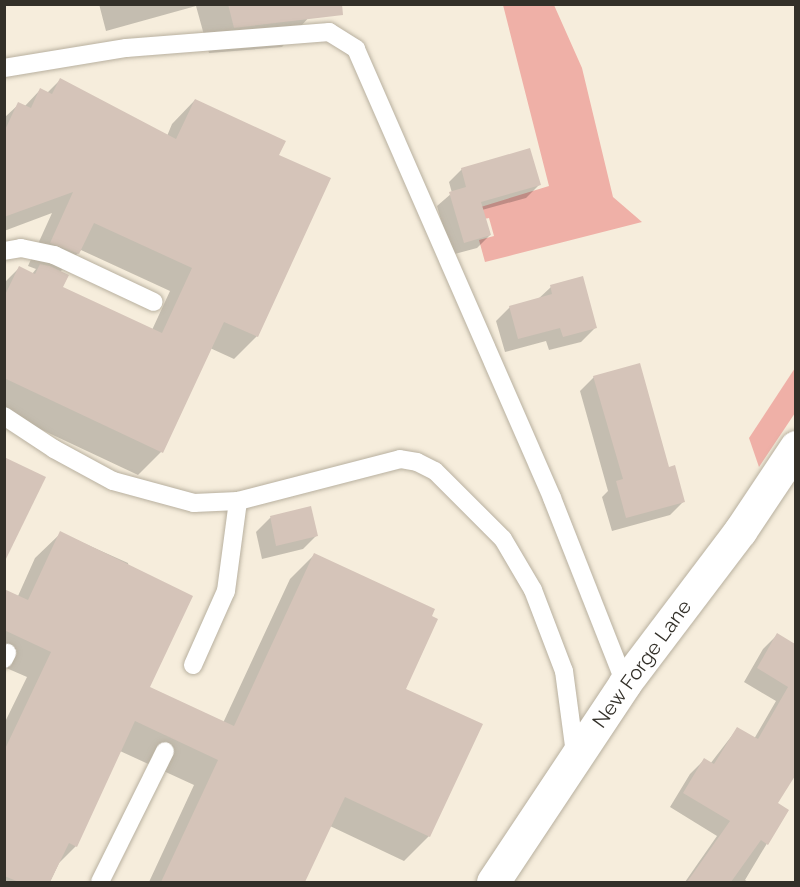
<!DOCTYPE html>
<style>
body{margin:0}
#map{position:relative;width:800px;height:887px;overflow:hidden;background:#f6eddc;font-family:Raleway,sans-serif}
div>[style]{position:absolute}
.green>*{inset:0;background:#efb0a7}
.shadow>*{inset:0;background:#0003}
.building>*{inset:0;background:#d5c4b9}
.roads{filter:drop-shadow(0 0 2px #b8b09f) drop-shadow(0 0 2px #b8b09f)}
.lane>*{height:18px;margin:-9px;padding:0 9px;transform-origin:9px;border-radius:9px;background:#fff}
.street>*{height:33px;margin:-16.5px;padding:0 16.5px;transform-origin:16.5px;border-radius:16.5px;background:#fff}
span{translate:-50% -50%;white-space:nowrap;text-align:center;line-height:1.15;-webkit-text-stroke:4.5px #fff;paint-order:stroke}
.street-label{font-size:20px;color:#333029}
.frame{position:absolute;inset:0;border:6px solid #333029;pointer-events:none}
</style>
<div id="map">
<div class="green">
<i style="clip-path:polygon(503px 5px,554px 5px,582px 68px,613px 197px,642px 222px,485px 262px,479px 240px,494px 236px,489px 218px,474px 221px,471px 210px,549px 186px)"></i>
<i style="clip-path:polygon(795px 368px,795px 413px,759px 467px,749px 438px)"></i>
</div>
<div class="shadow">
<i style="clip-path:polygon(99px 4px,321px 4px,282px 47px,209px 53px,196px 6px,106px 31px)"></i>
<i style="clip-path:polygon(evenodd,60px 80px,167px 136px,172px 124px,195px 100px,277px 155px,257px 336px,234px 359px,210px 348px,161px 452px,138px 475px,4px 412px,4px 283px,19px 268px,32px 274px,36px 269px,28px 266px,52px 213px,4px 231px,4px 118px,19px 104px,24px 107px,40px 90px,47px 93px,60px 80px,81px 250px,170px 291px,152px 330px,61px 288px,60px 272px,81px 250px)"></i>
<i style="clip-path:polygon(462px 169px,539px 185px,526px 198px,482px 210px,490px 235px,477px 248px,451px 255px,437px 206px,452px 193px,449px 182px)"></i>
<i style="clip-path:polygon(551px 287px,595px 328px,581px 342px,549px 350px,546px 341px,505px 352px,496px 321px,510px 307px,537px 300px)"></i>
<i style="clip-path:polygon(594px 377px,668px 469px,684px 501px,670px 515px,612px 531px,602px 497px,608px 491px,580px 391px)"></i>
<i style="clip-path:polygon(310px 508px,317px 535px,303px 549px,262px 559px,256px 532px,270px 518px)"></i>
<i style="clip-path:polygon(61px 533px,128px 563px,148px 688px,223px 723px,290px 579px,315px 554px,404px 689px,429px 836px,404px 861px,330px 826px,303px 882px,149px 882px,194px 785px,120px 751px,76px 846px,59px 863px,50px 882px,4px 882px,4px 724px,27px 677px,4px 667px,4px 590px,18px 596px,35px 558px)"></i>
<i style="clip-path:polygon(777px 635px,796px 645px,796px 737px,784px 757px,796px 764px,796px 773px,776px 804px,787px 810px,745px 880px,748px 882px,685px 882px,717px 836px,670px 807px,690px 774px,704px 760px,710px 764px,737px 729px,754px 739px,776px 701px,744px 682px,763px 649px)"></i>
</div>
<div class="building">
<i style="clip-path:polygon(228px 4px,342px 4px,343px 15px,234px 28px)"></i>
<i style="clip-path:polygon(60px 78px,176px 139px,195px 99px,286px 141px,279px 155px,331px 178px,258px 337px,224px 322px,163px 453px,4px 378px,4px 297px,19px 266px,35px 274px,40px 264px,50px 266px,69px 275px,63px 287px,162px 333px,192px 268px,94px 223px,79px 254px,50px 243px,73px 192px,4px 217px,4px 132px,18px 102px,31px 108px,40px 88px,52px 94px)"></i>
<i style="clip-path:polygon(530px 148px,541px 185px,481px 202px,491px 235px,464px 243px,449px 192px,466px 187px,461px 168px)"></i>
<i style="clip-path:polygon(583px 276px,597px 328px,563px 337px,560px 328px,518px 339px,509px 306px,552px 294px,550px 285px)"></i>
<i style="clip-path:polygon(640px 363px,669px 467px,675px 465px,685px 502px,626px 518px,616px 481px,623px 479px,593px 376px)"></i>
<i style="clip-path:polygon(4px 457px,46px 477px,4px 563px)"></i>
<i style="clip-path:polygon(311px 506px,318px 536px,276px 546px,270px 516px)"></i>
<i style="clip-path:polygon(60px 531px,193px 596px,150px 687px,234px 726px,314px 553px,435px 609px,432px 616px,438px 619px,406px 689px,483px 724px,430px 837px,345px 797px,305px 882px,161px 882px,218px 760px,135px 721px,77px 847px,69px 843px,50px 882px,19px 882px,4px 876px,4px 751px,51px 652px,4px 630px,4px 589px,28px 600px)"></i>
<i style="clip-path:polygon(777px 633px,795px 644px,795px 776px,778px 803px,789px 810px,768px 845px,761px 840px,731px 882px,687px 882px,730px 821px,683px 793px,704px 758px,714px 764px,737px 727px,758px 739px,788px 687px,757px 668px)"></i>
</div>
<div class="roads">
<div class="lane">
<i style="left:4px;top:68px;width:124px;rotate:-9.3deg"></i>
<i style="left:126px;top:48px;width:204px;rotate:-4.5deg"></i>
<i style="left:329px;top:32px;width:32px;rotate:32deg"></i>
<i style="left:356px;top:49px;width:490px;rotate:66.4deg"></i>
<i style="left:552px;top:498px;width:199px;rotate:68.5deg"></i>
<i style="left:4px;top:251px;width:17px;rotate:-10deg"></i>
<i style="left:21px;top:248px;width:34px;rotate:12deg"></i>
<i style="left:54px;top:255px;width:110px;rotate:25.2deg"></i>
<i style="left:4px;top:416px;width:60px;rotate:33.4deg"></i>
<i style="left:54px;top:449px;width:67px;rotate:28.5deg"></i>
<i style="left:113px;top:481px;width:84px;rotate:15.2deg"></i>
<i style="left:194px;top:503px;width:44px;rotate:-2.6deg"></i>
<i style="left:238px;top:501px;width:167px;rotate:-14.5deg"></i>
<i style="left:400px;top:459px;width:17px;rotate:10deg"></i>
<i style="left:417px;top:462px;width:20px;rotate:27deg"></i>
<i style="left:435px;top:471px;width:96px;rotate:45deg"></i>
<i style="left:503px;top:539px;width:59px;rotate:59.5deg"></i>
<i style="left:533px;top:590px;width:87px;rotate:69.1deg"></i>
<i style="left:564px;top:671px;width:83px;rotate:82.4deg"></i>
<i style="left:4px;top:659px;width:7px;rotate:-63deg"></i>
<i style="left:193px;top:665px;width:81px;rotate:-66deg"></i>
<i style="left:226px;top:591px;width:91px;rotate:-82.4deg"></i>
<i style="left:100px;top:882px;width:146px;rotate:-63.6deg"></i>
</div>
<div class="street">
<i style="left:493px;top:882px;width:239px;rotate:-56.4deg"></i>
<i style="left:625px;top:683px;width:191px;rotate:-52.9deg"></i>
<i style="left:740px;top:531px;width:101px;rotate:-56.3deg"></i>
</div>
</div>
<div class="street-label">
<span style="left:642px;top:664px;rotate:-54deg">New Forge Lane</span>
</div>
<div class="frame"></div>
</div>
